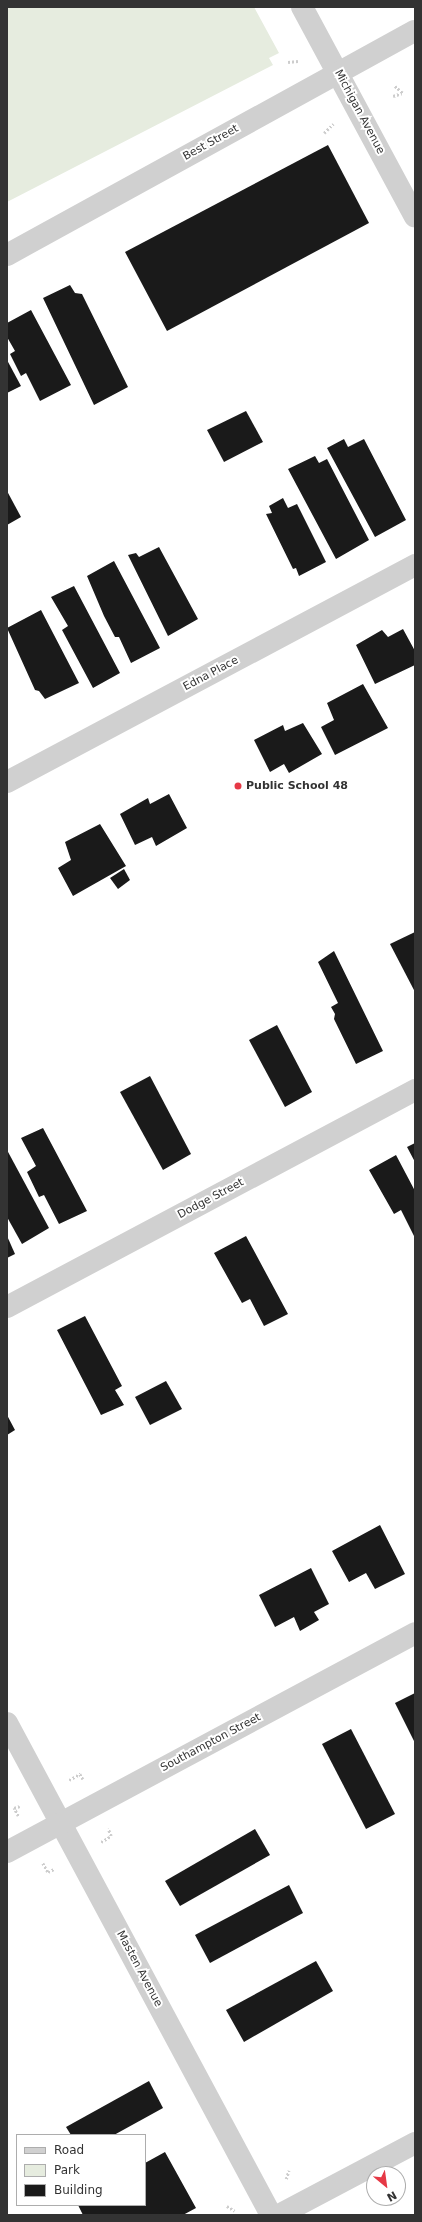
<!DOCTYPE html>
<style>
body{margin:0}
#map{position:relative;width:422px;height:2222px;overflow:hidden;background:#fff;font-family:"DejaVu Sans",sans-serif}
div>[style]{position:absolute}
.green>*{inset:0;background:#e6ecdf}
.building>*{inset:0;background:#1a1a1a}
.path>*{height:2.5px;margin-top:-1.25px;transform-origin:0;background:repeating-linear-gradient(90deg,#cdcdcd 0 2px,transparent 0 4px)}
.minor>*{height:22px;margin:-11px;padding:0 11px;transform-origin:11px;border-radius:11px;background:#d0d0d0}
.tertiary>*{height:22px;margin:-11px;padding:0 11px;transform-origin:11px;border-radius:11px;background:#d0d0d0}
.dots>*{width:11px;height:11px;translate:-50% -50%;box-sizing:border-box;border:2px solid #fff;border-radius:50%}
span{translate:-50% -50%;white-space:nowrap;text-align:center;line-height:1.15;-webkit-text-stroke:4px #fff;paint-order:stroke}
.street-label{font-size:11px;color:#333}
.poi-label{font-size:11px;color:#333;font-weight:700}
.left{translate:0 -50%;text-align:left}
.frame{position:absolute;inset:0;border:8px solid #333;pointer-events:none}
.legend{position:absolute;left:16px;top:2134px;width:130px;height:72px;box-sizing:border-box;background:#fff;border:1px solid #adadad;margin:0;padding:5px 7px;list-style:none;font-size:12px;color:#333}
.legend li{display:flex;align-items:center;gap:8px;height:20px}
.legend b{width:20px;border:1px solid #adadad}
.north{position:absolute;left:366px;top:2166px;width:40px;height:40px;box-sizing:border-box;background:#fff;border:1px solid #adadad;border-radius:50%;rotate:151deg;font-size:11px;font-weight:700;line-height:16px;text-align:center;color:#333}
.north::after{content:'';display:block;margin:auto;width:14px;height:18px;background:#e63946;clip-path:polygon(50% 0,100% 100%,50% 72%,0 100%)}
</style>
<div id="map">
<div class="green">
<i style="clip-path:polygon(7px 7px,254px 7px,279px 53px,269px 58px,273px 65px,7px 202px)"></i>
</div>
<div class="building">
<i style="clip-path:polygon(328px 145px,369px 223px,167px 331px,125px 252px)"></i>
<i style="clip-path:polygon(70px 285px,75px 293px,82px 294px,128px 387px,94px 405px,43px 298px)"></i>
<i style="clip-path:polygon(31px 310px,71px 385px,40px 401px,26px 373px,21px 376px,10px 354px,15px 351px,7px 337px,7px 323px)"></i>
<i style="clip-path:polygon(7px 360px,21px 386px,7px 393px)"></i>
<i style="clip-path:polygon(246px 411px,263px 442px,224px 462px,207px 430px)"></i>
<i style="clip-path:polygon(344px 439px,348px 447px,364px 439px,406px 520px,375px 537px,327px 448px)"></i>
<i style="clip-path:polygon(315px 456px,319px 463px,327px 459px,369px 540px,336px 559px,288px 469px)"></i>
<i style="clip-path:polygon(7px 491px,21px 517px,7px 525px)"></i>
<i style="clip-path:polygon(283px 498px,288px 508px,297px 504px,326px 562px,299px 576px,296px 568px,293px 569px,266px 514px,272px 513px,269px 506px)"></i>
<i style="clip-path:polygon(159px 547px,198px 619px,168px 636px,128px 555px,136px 553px,139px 557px)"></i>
<i style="clip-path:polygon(114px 561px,160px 648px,131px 663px,119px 637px,115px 637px,104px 616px,87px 576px)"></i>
<i style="clip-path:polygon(74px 586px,120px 673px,93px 688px,62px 630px,68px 626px,51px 597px)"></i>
<i style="clip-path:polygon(41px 610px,79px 683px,45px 699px,39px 691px,35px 690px,7px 628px)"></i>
<i style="clip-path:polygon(403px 629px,415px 651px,415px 665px,375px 684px,356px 645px,382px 630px,388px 637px)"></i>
<i style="clip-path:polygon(363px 684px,388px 728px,335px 755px,321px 727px,334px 720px,327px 703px)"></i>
<i style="clip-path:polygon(303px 723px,322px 754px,289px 773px,284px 764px,270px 772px,254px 740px,283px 725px,285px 731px)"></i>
<i style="clip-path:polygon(169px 794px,187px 828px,156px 846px,152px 837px,135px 845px,120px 814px,148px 798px,150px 804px)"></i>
<i style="clip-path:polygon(100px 824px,126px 866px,73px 896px,58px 868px,71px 860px,65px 842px)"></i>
<i style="clip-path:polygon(124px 869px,130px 880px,118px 889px,110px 878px)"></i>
<i style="clip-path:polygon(415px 932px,415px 992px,390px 944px)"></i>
<i style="clip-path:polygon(334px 951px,383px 1051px,356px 1064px,334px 1019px,335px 1014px,331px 1007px,338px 1003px,318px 962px)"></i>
<i style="clip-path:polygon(277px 1025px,312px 1092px,285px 1107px,249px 1040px)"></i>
<i style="clip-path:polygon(150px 1076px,191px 1154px,163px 1170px,120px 1092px)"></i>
<i style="clip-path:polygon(43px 1128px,87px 1211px,59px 1224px,44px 1195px,39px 1197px,27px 1172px,36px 1166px,21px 1138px)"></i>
<i style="clip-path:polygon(415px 1143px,415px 1162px,407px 1147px)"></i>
<i style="clip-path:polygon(7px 1150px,49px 1228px,22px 1244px,7px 1217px)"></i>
<i style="clip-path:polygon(396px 1155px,415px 1191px,415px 1238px,401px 1210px,394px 1214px,369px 1170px)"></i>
<i style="clip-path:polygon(7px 1236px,15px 1254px,7px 1258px)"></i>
<i style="clip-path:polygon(246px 1236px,288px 1314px,264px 1326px,250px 1299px,242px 1303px,214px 1253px)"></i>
<i style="clip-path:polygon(85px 1316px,122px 1386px,115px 1390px,124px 1405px,101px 1415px,57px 1330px)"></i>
<i style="clip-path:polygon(166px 1381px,182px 1409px,150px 1425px,135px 1397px)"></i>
<i style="clip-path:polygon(7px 1415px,15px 1430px,7px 1435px)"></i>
<i style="clip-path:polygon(380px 1525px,405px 1574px,375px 1589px,366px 1573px,349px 1582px,332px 1551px)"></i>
<i style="clip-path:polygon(311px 1568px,329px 1604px,314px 1612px,319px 1620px,300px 1631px,294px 1617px,275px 1627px,259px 1595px)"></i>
<i style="clip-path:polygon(415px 1693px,415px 1743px,395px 1703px)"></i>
<i style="clip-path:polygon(351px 1729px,395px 1814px,366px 1829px,322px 1744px)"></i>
<i style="clip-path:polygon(255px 1829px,270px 1855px,180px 1906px,165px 1881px)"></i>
<i style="clip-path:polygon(289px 1885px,303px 1913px,210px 1963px,195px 1935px)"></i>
<i style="clip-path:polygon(316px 1961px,333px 1991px,244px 2042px,226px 2010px)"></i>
<i style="clip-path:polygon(149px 2081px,163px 2108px,114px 2135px,71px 2135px,66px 2127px)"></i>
<i style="clip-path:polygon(165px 2152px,196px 2208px,183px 2215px,83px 2215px,78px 2205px,145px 2205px,145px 2163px)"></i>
</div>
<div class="path">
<i style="left:288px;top:62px;width:10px;rotate:-6deg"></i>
<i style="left:395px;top:86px;width:11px;rotate:41deg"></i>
<i style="left:393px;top:96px;width:9px;rotate:-18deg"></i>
<i style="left:324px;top:133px;width:13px;rotate:-45deg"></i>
<i style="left:69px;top:1780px;width:13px;rotate:-29deg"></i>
<i style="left:80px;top:1774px;width:6px;rotate:59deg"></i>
<i style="left:18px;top:1816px;width:9px;rotate:-117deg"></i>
<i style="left:14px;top:1808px;width:6px;rotate:-18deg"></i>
<i style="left:101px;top:1842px;width:12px;rotate:-31deg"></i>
<i style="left:111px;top:1836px;width:8px;rotate:-113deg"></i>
<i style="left:43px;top:1863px;width:10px;rotate:61deg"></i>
<i style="left:48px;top:1872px;width:7px;rotate:-27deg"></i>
<i style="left:286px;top:2179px;width:9px;rotate:-72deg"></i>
<i style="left:227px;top:2206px;width:9px;rotate:32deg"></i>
</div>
<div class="minor">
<i style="left:7px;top:782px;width:462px;rotate:-28deg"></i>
<i style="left:7px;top:1307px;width:462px;rotate:-28deg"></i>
<i style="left:7px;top:1723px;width:558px;rotate:61.78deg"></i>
<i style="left:7px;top:1852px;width:463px;rotate:-28.2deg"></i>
<i style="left:279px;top:2215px;width:154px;rotate:-27.9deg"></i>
</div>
<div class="tertiary">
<i style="left:302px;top:7px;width:238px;rotate:61.7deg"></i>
<i style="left:7px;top:255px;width:465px;rotate:-28.8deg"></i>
</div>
<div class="dots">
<i style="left:238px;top:786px;background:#e63946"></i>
</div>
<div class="street-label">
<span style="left:359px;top:112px;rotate:62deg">Michigan Avenue</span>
<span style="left:211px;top:143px;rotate:-29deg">Best Street</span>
<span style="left:211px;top:674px;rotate:-28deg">Edna Place</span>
<span style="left:211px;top:1199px;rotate:-28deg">Dodge Street</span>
<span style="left:211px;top:1743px;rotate:-28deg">Southampton Street</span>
<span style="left:139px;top:1969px;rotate:62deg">Masten Avenue</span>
</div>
<div class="poi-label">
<span class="left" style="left:246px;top:786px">Public School 48</span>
</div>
<div class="frame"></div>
<ul class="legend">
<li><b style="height:5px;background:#d0d0d0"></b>Road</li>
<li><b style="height:11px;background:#e6ecdf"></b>Park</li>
<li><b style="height:11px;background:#1a1a1a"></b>Building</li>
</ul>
<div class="north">N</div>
</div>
